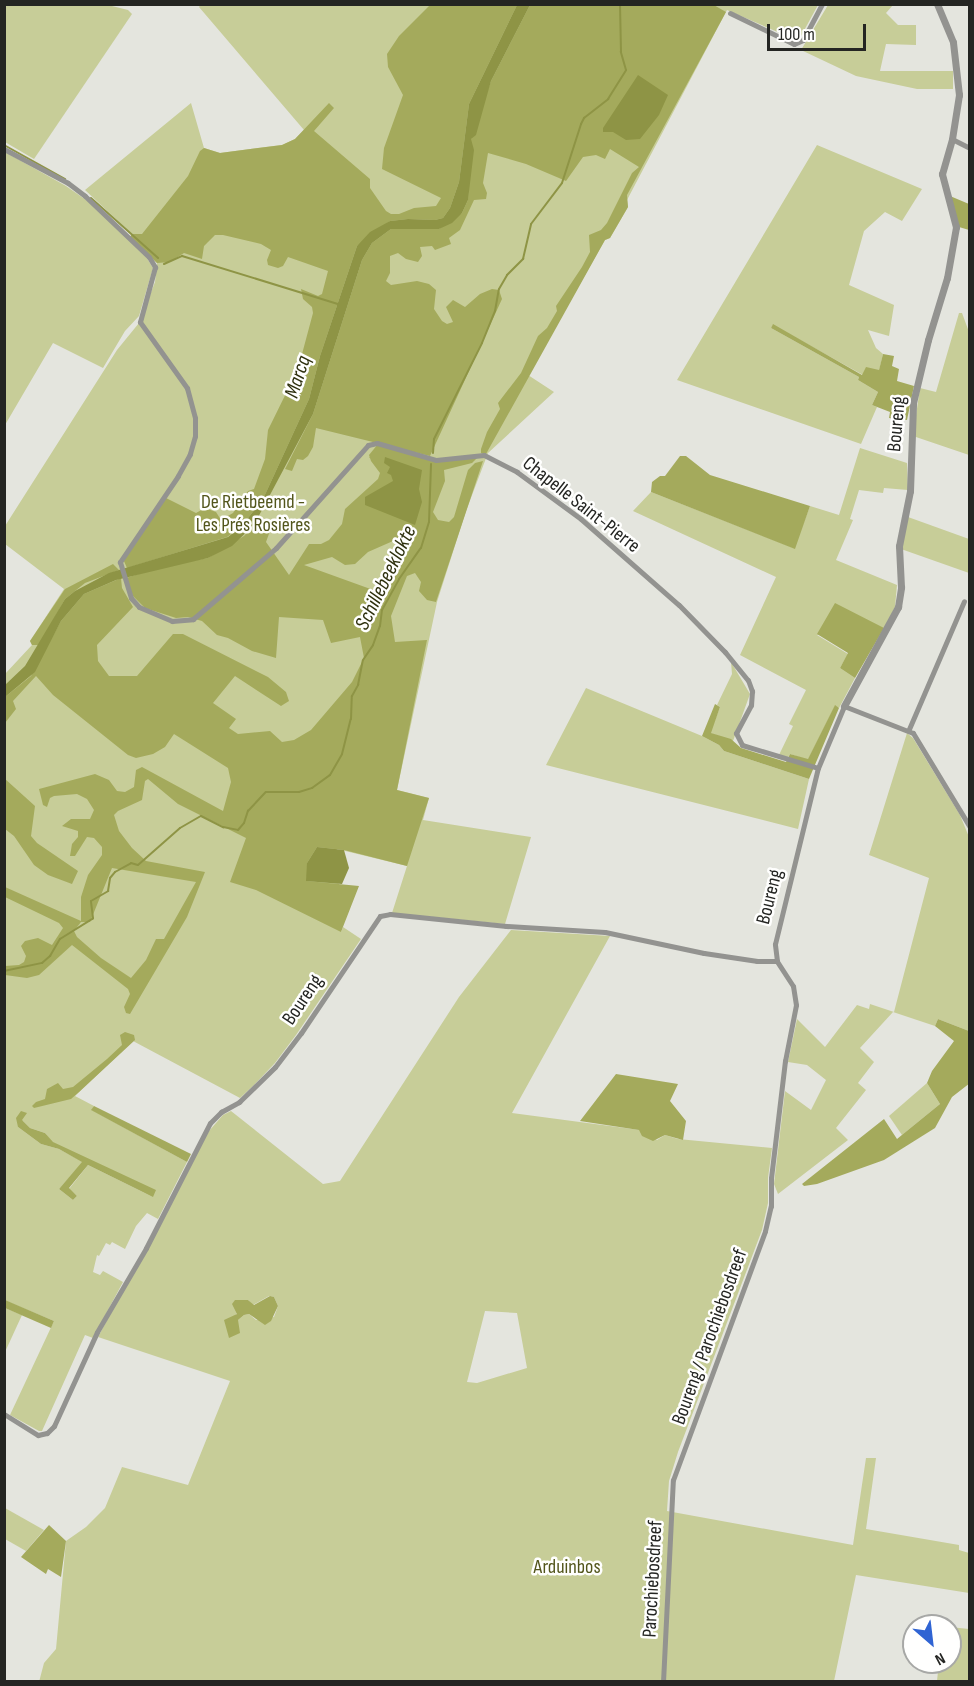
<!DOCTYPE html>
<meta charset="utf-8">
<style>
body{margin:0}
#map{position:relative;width:974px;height:1686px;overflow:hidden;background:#e4e5de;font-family:"Sofia Sans Condensed",sans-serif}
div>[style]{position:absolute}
.green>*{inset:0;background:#c7cd98}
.forest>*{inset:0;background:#a4aa5c}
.water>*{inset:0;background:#8e9445}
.stream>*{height:2px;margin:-1px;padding:0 1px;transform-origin:1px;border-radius:1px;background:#8e9445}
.minor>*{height:5px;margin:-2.5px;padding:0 2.5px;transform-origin:2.5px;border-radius:2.5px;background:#939390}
.tertiary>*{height:7px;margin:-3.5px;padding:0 3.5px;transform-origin:3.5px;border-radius:3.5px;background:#939390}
span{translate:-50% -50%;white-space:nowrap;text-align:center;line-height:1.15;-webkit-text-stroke:5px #fffffe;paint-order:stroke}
.street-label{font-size:20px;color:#242522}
.park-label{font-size:20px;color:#52551b}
.water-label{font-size:21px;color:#2f310f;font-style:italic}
.frame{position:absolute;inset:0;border:6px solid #242522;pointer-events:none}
.north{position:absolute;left:902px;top:1614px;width:60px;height:60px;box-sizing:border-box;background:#fffffe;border:2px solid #a7a8a6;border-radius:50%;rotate:152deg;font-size:16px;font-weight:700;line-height:24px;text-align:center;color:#242522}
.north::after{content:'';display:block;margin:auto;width:21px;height:27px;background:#3064d3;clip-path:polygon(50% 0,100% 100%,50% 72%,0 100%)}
.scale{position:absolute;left:767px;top:24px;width:99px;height:27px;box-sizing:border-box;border:3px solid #242522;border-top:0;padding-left:8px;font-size:18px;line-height:21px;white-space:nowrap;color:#242522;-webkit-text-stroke:4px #fffffe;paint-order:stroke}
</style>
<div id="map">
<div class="green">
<i style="clip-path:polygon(evenodd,201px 4px,818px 5px,801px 36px,794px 39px,727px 10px,627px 200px,628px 207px,610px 238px,605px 240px,528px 375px,554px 392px,488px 453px,466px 511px,437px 602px,397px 790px,429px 798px,423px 820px,531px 837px,505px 924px,392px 913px,407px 866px,337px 849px,341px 932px,343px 927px,361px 939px,296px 1035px,275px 1063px,254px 1085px,240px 1098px,133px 1041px,75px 1096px,94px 1106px,92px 1110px,187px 1162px,158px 1219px,147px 1213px,136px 1226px,125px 1249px,112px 1242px,110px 1245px,106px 1243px,99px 1256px,97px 1255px,93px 1272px,100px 1275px,103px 1271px,123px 1282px,93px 1338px,85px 1335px,42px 1431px,39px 1431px,10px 1415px,54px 1321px,6px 1301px,5px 1303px,5px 674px,32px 645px,30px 641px,64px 589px,5px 544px,5px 526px,117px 350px,139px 323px,155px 282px,157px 263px,130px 237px,132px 234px,85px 190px,191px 103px,204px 148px,220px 153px,282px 145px,295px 139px,304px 130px,199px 7px,201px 4px,23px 1121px,30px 1128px,45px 1133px,52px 1142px,153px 1197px,88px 1165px,69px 1189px,77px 1196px,73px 1200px,59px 1189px,83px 1162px,59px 1149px,41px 1144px,18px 1127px,23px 1121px)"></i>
<i style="clip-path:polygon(4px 5px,108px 5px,128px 10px,132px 14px,34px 159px,5px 142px)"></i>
<i style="clip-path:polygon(828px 5px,893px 5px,886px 13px,898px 25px,916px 25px,916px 45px,886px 44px,880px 71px,953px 71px,953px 89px,917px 89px,856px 76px,801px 50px)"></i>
<i style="clip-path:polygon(817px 145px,922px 189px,902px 221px,885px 212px,864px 231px,849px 285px,894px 305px,889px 336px,868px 330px,876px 348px,883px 354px,879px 371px,863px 375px,773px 325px,771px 328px,859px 377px,858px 380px,878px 392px,872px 405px,877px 407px,861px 444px,677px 380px)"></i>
<i style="clip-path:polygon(5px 152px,66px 186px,89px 202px,145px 255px,153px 268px,139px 316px,125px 331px,103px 368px,53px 343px,5px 425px)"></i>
<i style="clip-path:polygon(959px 313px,962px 313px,969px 332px,969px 455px,913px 436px,920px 388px,936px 392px)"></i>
<i style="clip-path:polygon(860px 448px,907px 463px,908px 490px,884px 488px,883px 493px,859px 490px,850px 519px,853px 520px,836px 560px,897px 585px,895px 607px,884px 628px,817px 635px,848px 654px,840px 668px,855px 678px,839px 708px,835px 706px,808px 760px,790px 754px,788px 757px,779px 755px,793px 726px,789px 724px,806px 690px,740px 655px,776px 577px,633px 511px,651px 492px,794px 548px,810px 506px,839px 515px)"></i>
<i style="clip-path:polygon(908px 517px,969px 539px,969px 573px,901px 549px)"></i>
<i style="clip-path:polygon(731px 662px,750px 694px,733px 741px,710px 733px,720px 707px,717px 705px,732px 674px)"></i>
<i style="clip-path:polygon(586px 688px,702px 736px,719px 745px,724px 751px,809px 779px,798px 829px,546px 765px)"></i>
<i style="clip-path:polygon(907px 733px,913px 738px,960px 815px,969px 837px,969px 1031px,938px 1019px,935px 1026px,893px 1012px,860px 1048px,874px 1062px,858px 1083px,866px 1090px,836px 1128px,848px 1140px,778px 1194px,774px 1184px,785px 1091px,811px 1110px,826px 1080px,807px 1065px,788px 1062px,797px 1019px,825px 1047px,857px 1005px,869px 1009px,870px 1004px,894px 1012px,929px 878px,869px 855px)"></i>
<i style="clip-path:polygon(evenodd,511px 930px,610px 936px,512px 1113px,640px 1130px,657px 1140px,665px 1135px,678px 1139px,772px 1148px,768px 1178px,768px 1203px,762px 1230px,678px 1452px,669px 1481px,667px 1511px,853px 1545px,866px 1458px,876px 1458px,866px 1529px,959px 1545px,959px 1550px,969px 1553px,969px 1593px,856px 1575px,834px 1681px,39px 1682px,44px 1663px,56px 1649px,66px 1541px,86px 1527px,105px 1508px,122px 1467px,188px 1485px,230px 1381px,98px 1337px,209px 1131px,223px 1115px,231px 1111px,323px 1184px,340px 1181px,459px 997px,511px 930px,269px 1296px,274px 1297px,278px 1306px,274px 1317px,256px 1320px,249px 1314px,244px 1315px,238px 1320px,238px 1328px,234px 1317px,248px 1300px,253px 1305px,269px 1296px,511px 930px,485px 1311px,517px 1313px,527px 1368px,477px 1383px,467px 1382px,485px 1311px)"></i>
<i style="clip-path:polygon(927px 1083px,940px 1104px,902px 1135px,889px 1116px)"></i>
<i style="clip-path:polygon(5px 1308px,22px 1315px,5px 1352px)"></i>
<i style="clip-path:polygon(5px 1508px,44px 1530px,26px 1551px,5px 1539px)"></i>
<i style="clip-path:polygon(950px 1627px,969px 1629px,969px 1681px,937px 1681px,939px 1662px,950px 1662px)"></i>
</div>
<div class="forest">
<i style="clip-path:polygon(712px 4px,726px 12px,627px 195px,628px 207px,610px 238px,605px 240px,486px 454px,481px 453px,481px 449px,487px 432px,500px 409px,498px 403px,521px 373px,538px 336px,547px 328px,557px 311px,556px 306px,582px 267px,590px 252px,589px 235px,601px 230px,607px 223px,632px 173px,639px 167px,610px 149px,605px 159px,596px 155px,583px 157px,566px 181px,526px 164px,488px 153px,483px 183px,487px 193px,486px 199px,474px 200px,460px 230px,449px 238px,451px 244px,435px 250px,432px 246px,420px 247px,422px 256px,418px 262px,406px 259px,398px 253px,390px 256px,390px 273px,386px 281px,391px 285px,417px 281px,429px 284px,436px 290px,434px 309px,442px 321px,447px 324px,453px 322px,446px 307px,453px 300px,465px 307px,480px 294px,492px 289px,499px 290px,502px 299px,430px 456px,316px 428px,313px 447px,308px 456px,303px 460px,297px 459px,292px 471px,285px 469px,313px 414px,362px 260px,372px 243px,391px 229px,439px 229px,462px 213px,468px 200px,471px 139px,491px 81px,530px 5px)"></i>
<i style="clip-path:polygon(430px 5px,517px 5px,469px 104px,459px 182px,450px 208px,443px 218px,435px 220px,408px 219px,390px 221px,357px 246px,320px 356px,309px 399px,263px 499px,241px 527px,227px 537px,127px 568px,123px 559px,129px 548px,166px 498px,196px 513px,205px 508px,216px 512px,221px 520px,233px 513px,248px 491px,254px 489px,265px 459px,268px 430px,298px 369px,313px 313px,312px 307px,303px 299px,301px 289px,318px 296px,322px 294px,328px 271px,288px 257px,283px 266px,278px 268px,268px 265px,267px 260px,271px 250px,261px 244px,223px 235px,215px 235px,204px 246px,202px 259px,184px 253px,170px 262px,157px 263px,130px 237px,132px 234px,142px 234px,188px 176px,200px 151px,204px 148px,220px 153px,282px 145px,295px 139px,329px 103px,334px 108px,314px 131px,370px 179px,370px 188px,386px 211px,391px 214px,399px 214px,414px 208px,436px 206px,441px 198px,382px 169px,384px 148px,403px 95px,388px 67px,387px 54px,399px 36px)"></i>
<i style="clip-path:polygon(950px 196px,969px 204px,969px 230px,959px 227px)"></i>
<i style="clip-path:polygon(773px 324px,862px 375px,866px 367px,879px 370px,883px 354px,894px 356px,892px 366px,899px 369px,897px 381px,914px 386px,907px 420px,889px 418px,890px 412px,872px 405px,878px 392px,858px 380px,859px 377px,771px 328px)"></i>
<i style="clip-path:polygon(evenodd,378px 444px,428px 460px,478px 457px,472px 463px,444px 470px,445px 481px,433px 512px,438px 520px,449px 522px,454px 517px,468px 470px,475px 463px,483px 461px,436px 602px,427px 600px,419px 591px,421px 582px,415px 573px,407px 576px,391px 616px,395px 642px,427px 640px,397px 790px,429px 798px,407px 866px,344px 850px,317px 847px,307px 863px,307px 881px,359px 886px,341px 932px,256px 890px,230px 882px,246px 838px,178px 804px,148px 779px,145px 781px,142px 800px,118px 811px,114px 815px,119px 831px,132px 848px,146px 861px,205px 872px,187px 917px,130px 1014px,126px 1013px,124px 1007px,130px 994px,128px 989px,72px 945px,39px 975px,27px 978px,5px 975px,5px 966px,19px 965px,24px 962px,26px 956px,21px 946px,25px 941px,38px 938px,52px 945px,63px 928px,59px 923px,5px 897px,5px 887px,81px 921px,81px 897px,88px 875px,102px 855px,102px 847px,94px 838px,87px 837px,75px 856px,70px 856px,72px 844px,78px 837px,78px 831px,62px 826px,71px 819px,90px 819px,94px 810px,87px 799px,77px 794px,54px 796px,50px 798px,47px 807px,43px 805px,39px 789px,95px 774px,109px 780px,117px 791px,125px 792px,134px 787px,136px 770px,142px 767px,223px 811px,231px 782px,228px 768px,174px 734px,165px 747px,153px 754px,136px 758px,128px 755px,53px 695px,36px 676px,13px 701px,16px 709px,5px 723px,5px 697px,31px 676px,61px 621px,84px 594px,121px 578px,122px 588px,133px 607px,97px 645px,98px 661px,109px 676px,137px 676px,173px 634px,183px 634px,268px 677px,286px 692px,289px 701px,281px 706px,235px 676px,213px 703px,236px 719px,229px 728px,238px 734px,270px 731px,282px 742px,294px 740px,311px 730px,352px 682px,364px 658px,360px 637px,331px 643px,323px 620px,279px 617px,276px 658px,252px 651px,228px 638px,217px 635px,202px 621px,188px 617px,176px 618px,145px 608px,133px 596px,126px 578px,164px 566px,208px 558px,244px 536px,254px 525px,257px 529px,263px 523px,270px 531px,266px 542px,289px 575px,309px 544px,321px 544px,329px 540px,342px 524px,345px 509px,378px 479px,380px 473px,371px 461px,369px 455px,378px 444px,393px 541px,400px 542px,399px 562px,391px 583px,376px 591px,304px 565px,332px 557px,345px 565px,355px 564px,368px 552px,393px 541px,378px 444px,112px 868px,196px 882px,164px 939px,156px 939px,146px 960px,131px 978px,101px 958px,77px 937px,74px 931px,81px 922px,90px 922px,112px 868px)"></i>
<i style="clip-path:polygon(680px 456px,686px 456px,710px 475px,810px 506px,795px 549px,651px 492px,652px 482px,660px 476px,665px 476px)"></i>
<i style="clip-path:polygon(113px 564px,119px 570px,85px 583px,65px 599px,39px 645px,32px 645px,30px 641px,65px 589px)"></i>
<i style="clip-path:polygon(835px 603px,884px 628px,855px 678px,840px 668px,848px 653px,817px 634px)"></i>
<i style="clip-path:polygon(715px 704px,720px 707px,711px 733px,731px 739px,741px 748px,786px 762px,790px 754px,808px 759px,835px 705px,839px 708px,809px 779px,724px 751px,719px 745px,702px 736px)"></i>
<i style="clip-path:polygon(4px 778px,35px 806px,31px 836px,37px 843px,78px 871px,72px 884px,48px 875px,34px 865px,14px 836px,5px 829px)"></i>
<i style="clip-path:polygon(938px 1019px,969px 1031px,970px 1083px,952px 1097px,935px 1128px,884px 1160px,817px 1184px,804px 1186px,802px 1184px,884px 1119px,897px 1139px,940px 1104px,927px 1083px,932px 1071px,954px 1041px,935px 1026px)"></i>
<i style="clip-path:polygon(125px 1032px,134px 1035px,135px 1040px,79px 1092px,71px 1099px,34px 1108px,32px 1106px,36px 1102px,45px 1099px,47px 1089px,58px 1083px,63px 1089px,73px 1087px,107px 1059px,122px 1045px,120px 1035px)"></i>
<i style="clip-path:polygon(616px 1074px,678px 1084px,670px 1101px,686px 1121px,683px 1140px,665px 1135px,653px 1141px,642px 1136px,639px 1130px,580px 1121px)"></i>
<i style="clip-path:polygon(94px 1106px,191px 1154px,187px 1162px,91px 1110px)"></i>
<i style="clip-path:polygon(21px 1111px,27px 1113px,22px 1120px,30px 1128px,45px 1133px,53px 1142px,156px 1190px,153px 1197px,88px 1165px,69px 1188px,77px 1196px,73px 1200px,59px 1189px,82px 1162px,59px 1149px,41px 1144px,18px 1127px,16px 1118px)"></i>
<i style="clip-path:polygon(270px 1296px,274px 1297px,278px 1306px,271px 1321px,265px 1325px,249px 1314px,244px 1315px,238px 1320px,240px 1333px,229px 1338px,224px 1320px,237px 1314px,232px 1304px,235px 1300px,248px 1300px,254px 1305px)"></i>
<i style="clip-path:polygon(5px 1300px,54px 1321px,51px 1328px,5px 1308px)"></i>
<i style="clip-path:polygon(49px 1525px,66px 1541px,61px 1577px,48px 1569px,46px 1574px,21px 1557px)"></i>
</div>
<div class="water">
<i style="clip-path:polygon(517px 5px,530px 5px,491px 81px,476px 135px,471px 139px,474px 150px,468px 200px,462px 213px,452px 223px,439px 229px,391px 229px,372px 243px,362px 260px,313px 414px,254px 525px,232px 546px,208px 558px,116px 580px,84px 594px,61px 621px,35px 672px,5px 697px,5px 685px,25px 666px,65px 599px,75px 591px,109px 573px,228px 537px,241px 527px,263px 499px,309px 399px,320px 356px,357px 246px,370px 232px,390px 221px,408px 219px,435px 220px,443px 218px,450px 208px,459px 182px,469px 104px)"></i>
<i style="clip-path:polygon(638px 75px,668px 95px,659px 115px,640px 139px,626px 140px,613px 132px,603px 132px,603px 128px)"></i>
<i style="clip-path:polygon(385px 457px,422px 470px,419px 489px,422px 502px,415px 525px,365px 505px,365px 497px,393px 481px,391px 475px,387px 473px,390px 467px,384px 463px)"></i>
<i style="clip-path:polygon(317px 847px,344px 850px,349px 868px,342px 884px,306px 881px,307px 863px)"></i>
</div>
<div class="stream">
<i style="left:4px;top:145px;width:70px;rotate:29.1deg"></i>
<i style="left:91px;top:198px;width:90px;rotate:41.8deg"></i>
<i style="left:164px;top:264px;width:20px;rotate:-24deg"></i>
<i style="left:182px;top:256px;width:163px;rotate:17.1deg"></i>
<i style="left:433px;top:453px;width:14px;rotate:-86deg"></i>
<i style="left:434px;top:439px;width:107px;rotate:-63.4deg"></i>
<i style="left:482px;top:343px;width:35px;rotate:-68deg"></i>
<i style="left:495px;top:311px;width:22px;rotate:-80deg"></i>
<i style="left:499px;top:289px;width:16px;rotate:-60deg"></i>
<i style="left:507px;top:275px;width:23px;rotate:-45deg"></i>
<i style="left:523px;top:259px;width:36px;rotate:-77deg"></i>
<i style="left:531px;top:224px;width:51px;rotate:-52.9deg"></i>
<i style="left:562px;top:183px;width:62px;rotate:-72.1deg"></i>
<i style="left:581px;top:124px;width:7px;rotate:-63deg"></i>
<i style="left:584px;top:118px;width:31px;rotate:-38deg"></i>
<i style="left:608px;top:99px;width:34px;rotate:-58deg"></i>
<i style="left:626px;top:70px;width:19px;rotate:-106deg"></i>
<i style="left:621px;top:52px;width:48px;rotate:-91.2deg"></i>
<i style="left:4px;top:971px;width:39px;rotate:-12deg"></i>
<i style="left:42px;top:963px;width:11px;rotate:-41deg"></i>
<i style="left:50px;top:956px;width:20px;rotate:-60deg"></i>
<i style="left:60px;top:939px;width:39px;rotate:-32deg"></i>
<i style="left:93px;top:918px;width:17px;rotate:-97deg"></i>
<i style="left:91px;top:901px;width:20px;rotate:-30deg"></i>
<i style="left:108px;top:891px;width:13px;rotate:-81deg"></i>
<i style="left:110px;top:878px;width:8px;rotate:-50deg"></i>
<i style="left:115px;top:872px;width:18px;rotate:-29deg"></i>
<i style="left:131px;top:863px;width:7px;rotate:16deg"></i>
<i style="left:138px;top:865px;width:56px;rotate:-41.4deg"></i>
<i style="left:180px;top:828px;width:24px;rotate:-30deg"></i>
<i style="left:201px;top:816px;width:25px;rotate:27deg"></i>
<i style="left:223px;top:827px;width:15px;rotate:11deg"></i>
<i style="left:238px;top:830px;width:9px;rotate:-49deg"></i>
<i style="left:244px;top:823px;width:13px;rotate:-72deg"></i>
<i style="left:248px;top:811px;width:26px;rotate:-47deg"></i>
<i style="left:266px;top:792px;width:33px"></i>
<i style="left:299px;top:792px;width:14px;rotate:-17deg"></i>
<i style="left:312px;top:788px;width:22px;rotate:-36deg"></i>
<i style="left:330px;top:775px;width:24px;rotate:-60deg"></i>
<i style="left:342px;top:754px;width:36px;rotate:-76deg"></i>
<i style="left:351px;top:719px;width:23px;rotate:-88deg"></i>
<i style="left:352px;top:696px;width:13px;rotate:-61deg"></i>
<i style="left:358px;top:685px;width:25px;rotate:-79deg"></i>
<i style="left:363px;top:660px;width:18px;rotate:-56deg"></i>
<i style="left:373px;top:645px;width:20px;rotate:-70deg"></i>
<i style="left:380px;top:626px;width:16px;rotate:-83deg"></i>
<i style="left:382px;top:610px;width:35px;rotate:-61deg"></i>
<i style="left:399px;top:579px;width:38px;rotate:-55deg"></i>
<i style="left:421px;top:548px;width:27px;rotate:-73deg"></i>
<i style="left:429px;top:522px;width:58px;rotate:-88deg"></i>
</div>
<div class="minor">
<i style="left:730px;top:13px;width:71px;rotate:25.8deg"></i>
<i style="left:794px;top:44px;width:10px;rotate:-24deg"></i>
<i style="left:803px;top:40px;width:41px;rotate:-62.2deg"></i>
<i style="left:952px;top:139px;width:20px;rotate:27deg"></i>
<i style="left:4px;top:149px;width:72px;rotate:28deg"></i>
<i style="left:68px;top:183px;width:21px;rotate:37deg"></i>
<i style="left:85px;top:196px;width:88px;rotate:43.6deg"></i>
<i style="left:149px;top:257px;width:12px;rotate:59deg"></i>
<i style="left:155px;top:267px;width:57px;rotate:105.3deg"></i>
<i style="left:140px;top:322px;width:81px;rotate:54.5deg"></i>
<i style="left:187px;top:388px;width:31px;rotate:75deg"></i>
<i style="left:195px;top:418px;width:18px;rotate:90deg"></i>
<i style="left:195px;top:436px;width:19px;rotate:106deg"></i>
<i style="left:190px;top:454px;width:25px;rotate:119deg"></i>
<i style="left:178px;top:476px;width:104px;rotate:124deg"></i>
<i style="left:120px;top:562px;width:38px;rotate:73deg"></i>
<i style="left:131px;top:598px;width:12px;rotate:48deg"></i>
<i style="left:139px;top:607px;width:36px;rotate:23deg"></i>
<i style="left:172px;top:621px;width:21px;rotate:-5deg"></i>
<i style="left:193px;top:619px;width:109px;rotate:-40.5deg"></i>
<i style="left:276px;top:548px;width:138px;rotate:-48.2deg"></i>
<i style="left:368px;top:445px;width:9px;rotate:-13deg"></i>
<i style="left:377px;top:443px;width:61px;rotate:16.1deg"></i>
<i style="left:436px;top:460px;width:48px;rotate:-5.9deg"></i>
<i style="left:484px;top:455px;width:37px;rotate:27deg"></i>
<i style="left:517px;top:472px;width:79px;rotate:36.3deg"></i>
<i style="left:581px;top:519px;width:130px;rotate:41.3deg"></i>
<i style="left:679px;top:605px;width:66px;rotate:45.6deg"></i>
<i style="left:725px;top:652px;width:36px;rotate:51deg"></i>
<i style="left:748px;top:680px;width:12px;rotate:70deg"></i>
<i style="left:752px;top:691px;width:14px;rotate:94deg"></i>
<i style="left:751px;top:705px;width:32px;rotate:118deg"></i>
<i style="left:736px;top:733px;width:13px;rotate:63deg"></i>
<i style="left:742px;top:745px;width:79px;rotate:16.8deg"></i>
<i style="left:909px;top:729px;width:139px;rotate:-66.7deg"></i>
<i style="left:4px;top:1414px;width:40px;rotate:32deg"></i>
<i style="left:38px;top:1435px;width:9px;rotate:-13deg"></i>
<i style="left:47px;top:1433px;width:10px;rotate:-45deg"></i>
<i style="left:54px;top:1426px;width:103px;rotate:-65.4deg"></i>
<i style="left:97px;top:1332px;width:97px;rotate:-59.7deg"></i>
<i style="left:146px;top:1248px;width:140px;rotate:-62.9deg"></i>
<i style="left:210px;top:1123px;width:16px;rotate:-45deg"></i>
<i style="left:221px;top:1112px;width:21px;rotate:-29deg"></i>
<i style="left:239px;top:1102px;width:50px;rotate:-44.2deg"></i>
<i style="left:275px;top:1067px;width:43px;rotate:-52.6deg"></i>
<i style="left:301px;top:1033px;width:141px;rotate:-56deg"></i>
<i style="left:380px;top:916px;width:10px;rotate:-11deg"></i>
<i style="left:390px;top:914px;width:117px;rotate:5.9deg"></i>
<i style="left:506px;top:926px;width:99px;rotate:3.5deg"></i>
<i style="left:605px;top:932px;width:101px;rotate:12deg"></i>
<i style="left:704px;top:953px;width:54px;rotate:8.6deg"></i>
<i style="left:757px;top:961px;width:20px"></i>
<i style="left:663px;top:1682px;width:202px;rotate:-87.2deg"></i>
<i style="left:673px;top:1480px;width:265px;rotate:-69.7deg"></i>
<i style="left:765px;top:1231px;width:26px;rotate:-77deg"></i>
<i style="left:771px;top:1206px;width:28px;rotate:-90deg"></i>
<i style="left:771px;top:1178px;width:118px;rotate:-83.2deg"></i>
<i style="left:785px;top:1061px;width:57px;rotate:-78.9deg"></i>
<i style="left:796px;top:1005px;width:19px;rotate:-99deg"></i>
<i style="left:793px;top:986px;width:30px;rotate:-123deg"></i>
<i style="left:777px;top:961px;width:17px;rotate:-97deg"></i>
<i style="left:775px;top:944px;width:181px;rotate:-76.3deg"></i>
<i style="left:818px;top:768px;width:67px;rotate:-67.2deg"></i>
<i style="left:844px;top:706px;width:74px;rotate:21.4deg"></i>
<i style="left:913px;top:733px;width:110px;rotate:58.8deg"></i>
</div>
<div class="tertiary">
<i style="left:844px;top:706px;width:113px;rotate:-61.4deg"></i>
<i style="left:898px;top:607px;width:20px;rotate:-81deg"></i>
<i style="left:901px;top:587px;width:41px;rotate:-92.8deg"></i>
<i style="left:899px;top:546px;width:56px;rotate:-78.7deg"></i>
<i style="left:910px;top:491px;width:88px;rotate:-88deg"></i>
<i style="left:913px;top:403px;width:65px;rotate:-76.6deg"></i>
<i style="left:928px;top:340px;width:65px;rotate:-73deg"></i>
<i style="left:947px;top:278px;width:52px;rotate:-80deg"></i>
<i style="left:956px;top:227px;width:55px;rotate:-104.8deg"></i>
<i style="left:942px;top:174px;width:36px;rotate:-74deg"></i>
<i style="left:952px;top:139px;width:45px;rotate:-81deg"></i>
<i style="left:959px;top:95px;width:53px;rotate:-96.5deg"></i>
<i style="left:953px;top:42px;width:41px;rotate:-112.8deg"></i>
</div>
<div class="street-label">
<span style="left:897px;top:424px;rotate:-85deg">Boureng</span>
<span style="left:581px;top:505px;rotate:38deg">Chapelle Saint-Pierre</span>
<span style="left:770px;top:897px;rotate:-76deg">Boureng</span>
<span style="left:303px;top:1000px;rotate:-56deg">Boureng</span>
<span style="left:710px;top:1337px;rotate:-70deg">Boureng / Parochiebosdreef</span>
<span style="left:653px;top:1579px;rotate:-87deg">Parochiebosdreef</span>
</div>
<div class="park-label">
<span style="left:253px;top:514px">De Rietbeemd -<br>Les Prés Rosières</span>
<span style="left:567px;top:1567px">Arduinbos</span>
</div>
<div class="water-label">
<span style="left:298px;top:377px;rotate:-72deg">Marcq</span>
<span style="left:386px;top:578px;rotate:-64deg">Schillebeeklokte</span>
</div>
<div class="frame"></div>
<div class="north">N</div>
<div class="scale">100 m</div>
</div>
